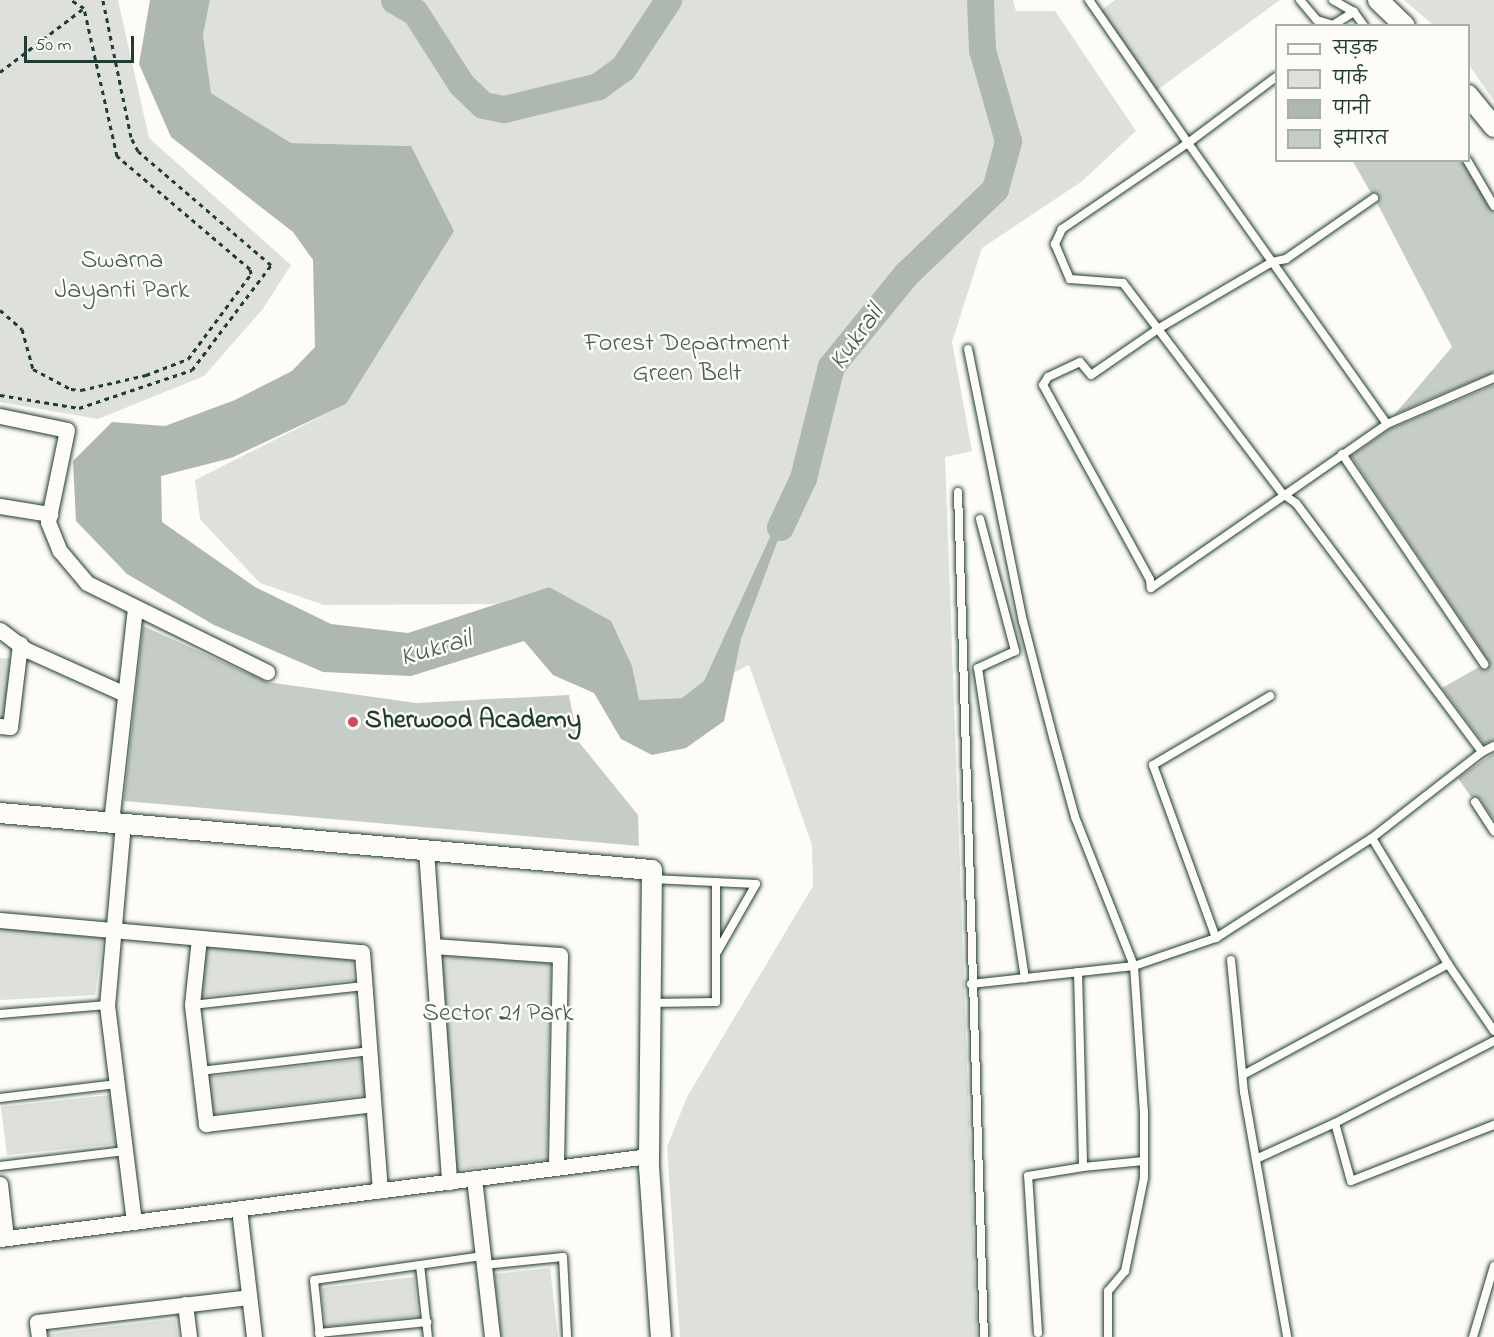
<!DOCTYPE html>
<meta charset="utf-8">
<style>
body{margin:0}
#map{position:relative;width:1494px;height:1337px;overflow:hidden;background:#fdfcf7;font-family:"Indie Flower","Playpen Sans Deva",sans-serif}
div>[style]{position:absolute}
.green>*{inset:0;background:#dde0db}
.water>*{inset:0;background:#aeb8b1}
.river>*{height:27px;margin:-13.5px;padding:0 13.5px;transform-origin:13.5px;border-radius:13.5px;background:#aeb8b1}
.building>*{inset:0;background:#c6cdc7}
.path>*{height:3px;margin-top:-1.5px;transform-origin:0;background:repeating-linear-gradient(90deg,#1f3d34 0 4.5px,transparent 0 9px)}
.roads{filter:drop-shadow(0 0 2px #1f3d34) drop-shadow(0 0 2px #1f3d34)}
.service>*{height:8px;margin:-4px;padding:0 4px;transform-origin:4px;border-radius:4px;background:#fdfcf7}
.minor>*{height:15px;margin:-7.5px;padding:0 7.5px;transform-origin:7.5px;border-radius:7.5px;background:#fdfcf7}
.tertiary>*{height:20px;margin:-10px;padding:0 10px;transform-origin:10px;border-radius:10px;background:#fdfcf7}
.dots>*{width:16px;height:16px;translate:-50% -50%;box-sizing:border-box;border:3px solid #fdfcf7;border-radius:50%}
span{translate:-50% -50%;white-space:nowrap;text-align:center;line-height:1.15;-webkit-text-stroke:5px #fdfcf7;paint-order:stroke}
.park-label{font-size:26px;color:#455e55}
.poi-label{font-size:26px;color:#1f3d34;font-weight:700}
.left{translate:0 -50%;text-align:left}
.water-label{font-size:27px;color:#435c53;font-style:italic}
.legend{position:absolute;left:1275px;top:24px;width:195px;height:138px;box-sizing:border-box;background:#fdfcf7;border:2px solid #a4b0a9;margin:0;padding:8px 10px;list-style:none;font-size:18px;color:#1f3d34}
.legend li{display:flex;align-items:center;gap:12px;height:30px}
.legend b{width:30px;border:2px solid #a4b0a9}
.scale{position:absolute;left:24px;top:36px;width:110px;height:27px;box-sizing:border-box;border:3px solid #1f3d34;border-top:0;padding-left:8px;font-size:18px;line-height:21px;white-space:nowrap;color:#1f3d34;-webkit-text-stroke:4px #fdfcf7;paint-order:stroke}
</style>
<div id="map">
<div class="green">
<i style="clip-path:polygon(0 0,118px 0,149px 138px,291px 265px,262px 310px,204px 376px,98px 419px,0 402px)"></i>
<i style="clip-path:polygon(210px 0,1013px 0,1016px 11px,1055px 11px,1136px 131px,1081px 182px,982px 248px,952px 342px,972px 451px,945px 457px,977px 1337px,680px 1337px,667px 1147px,687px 1097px,813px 886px,812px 845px,749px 665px,682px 698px,638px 700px,632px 666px,549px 587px,496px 604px,324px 605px,260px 583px,200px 519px,195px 480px,346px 404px,411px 146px,291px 143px,211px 93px,203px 35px)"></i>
<i style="clip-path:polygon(1115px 0,1280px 0,1153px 93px,1098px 13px)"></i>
<i style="clip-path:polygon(1404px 0,1494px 0,1494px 101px,1469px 65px,1468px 26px,1433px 25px)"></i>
<i style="clip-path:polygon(0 658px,12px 659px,6px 722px,0 721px)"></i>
<i style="clip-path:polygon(0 928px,103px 938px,95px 995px,0 1000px)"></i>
<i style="clip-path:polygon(204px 946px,352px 959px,353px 980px,198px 997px)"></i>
<i style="clip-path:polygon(442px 956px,551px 963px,547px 1160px,456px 1170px)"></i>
<i style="clip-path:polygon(361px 1059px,366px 1095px,213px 1114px,208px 1077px)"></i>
<i style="clip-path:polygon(110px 1095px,115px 1144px,7px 1155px,1px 1107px)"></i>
<i style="clip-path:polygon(550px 1268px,558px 1337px,501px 1337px,494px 1274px)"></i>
<i style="clip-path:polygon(414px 1277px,418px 1316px,326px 1327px,321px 1288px)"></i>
<i style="clip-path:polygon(175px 1319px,178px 1337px,49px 1337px,48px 1334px)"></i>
</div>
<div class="water">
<i style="clip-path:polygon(150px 0,210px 0,203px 35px,211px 93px,291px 143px,411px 146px,454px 231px,346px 404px,231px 458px,161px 476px,162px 522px,255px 587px,331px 624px,408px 633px,549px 587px,611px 621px,632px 666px,639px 700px,682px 698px,704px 681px,782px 511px,795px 494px,741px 639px,724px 721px,686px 748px,652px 755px,621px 739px,594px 693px,553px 675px,524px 641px,411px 676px,323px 672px,214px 625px,127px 574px,76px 521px,73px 461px,112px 422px,165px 426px,235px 400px,292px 371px,315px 347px,313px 260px,293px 232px,171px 137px,139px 64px)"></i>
</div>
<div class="river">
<i style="left:394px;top:0;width:24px;rotate:30deg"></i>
<i style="left:415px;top:12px;width:85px;rotate:57.4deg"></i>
<i style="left:461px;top:84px;width:30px;rotate:44deg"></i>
<i style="left:483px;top:105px;width:21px;rotate:11deg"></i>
<i style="left:504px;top:109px;width:97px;rotate:-13.7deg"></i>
<i style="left:598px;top:86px;width:31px;rotate:-36deg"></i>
<i style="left:623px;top:68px;width:82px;rotate:-56.5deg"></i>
<i style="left:780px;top:527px;width:54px;rotate:-64.9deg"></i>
<i style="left:803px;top:478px;width:115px;rotate:-76deg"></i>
<i style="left:831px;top:366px;width:119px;rotate:-50.8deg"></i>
<i style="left:906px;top:274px;width:123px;rotate:-43.7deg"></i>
<i style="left:995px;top:189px;width:50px;rotate:-74.8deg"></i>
<i style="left:1008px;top:141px;width:95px;rotate:-105.9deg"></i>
<i style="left:982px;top:50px;width:50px;rotate:-92.3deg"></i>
</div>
<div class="building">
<i style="clip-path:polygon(1352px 160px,1461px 160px,1494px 212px,1494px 372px,1395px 414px,1452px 347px,1377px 203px,1379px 195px,1371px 193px)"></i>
<i style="clip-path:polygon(1494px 385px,1494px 740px,1484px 744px,1442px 688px,1479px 667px,1487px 669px,1489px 661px,1351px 456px,1390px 429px)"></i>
<i style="clip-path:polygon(143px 626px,267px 682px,416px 703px,569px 695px,578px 741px,638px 815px,639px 846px,124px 801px)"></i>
<i style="clip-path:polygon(1494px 753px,1494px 820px,1480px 799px,1471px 797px,1458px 778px)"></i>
</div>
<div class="path">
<i style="left:0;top:72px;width:106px;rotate:-37.3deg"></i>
<i style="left:0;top:310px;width:29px;rotate:41deg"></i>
<i style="left:22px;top:329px;width:41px;rotate:74.6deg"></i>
<i style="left:33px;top:369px;width:43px;rotate:27.8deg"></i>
<i style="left:71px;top:389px;width:10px;rotate:6deg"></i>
<i style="left:81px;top:390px;width:67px;rotate:-13deg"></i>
<i style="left:146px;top:375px;width:45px;rotate:-20.9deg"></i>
<i style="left:188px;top:359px;width:106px;rotate:-53.5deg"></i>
<i style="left:251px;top:274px;width:5px;rotate:-101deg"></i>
<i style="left:250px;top:269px;width:175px;rotate:-139.6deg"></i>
<i style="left:117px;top:156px;width:152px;rotate:-102.6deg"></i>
<i style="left:84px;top:8px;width:15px;rotate:-148deg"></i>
<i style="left:0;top:395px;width:80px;rotate:9.3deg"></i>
<i style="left:79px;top:408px;width:119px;rotate:-18.6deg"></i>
<i style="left:192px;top:370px;width:131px;rotate:-53deg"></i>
<i style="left:271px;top:265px;width:175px;rotate:-139.4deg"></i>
<i style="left:138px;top:151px;width:16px;rotate:-117deg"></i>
<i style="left:131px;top:137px;width:140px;rotate:-101.6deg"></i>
</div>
<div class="roads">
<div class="service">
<i style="left:1089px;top:0;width:174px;rotate:55.3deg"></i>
<i style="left:1188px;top:143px;width:153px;rotate:145.7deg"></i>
<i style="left:1062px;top:229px;width:17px;rotate:115deg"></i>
<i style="left:1055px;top:244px;width:38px;rotate:67deg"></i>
<i style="left:1070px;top:279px;width:53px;rotate:4.3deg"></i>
<i style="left:1123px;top:283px;width:58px;rotate:52.7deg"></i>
<i style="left:1158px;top:329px;width:81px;rotate:145.5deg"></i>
<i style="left:1091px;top:375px;width:17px;rotate:-130deg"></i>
<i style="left:1080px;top:362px;width:35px;rotate:155deg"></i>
<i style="left:1048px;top:377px;width:9px;rotate:122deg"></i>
<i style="left:1043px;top:385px;width:222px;rotate:61.2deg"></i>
<i style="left:1150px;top:580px;width:8px;rotate:83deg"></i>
<i style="left:1151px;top:588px;width:287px;rotate:-34.8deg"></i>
<i style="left:1300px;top:0;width:26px;rotate:50deg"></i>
<i style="left:1317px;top:20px;width:17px;rotate:17deg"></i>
<i style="left:1333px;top:25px;width:25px;rotate:-32deg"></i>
<i style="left:1333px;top:0;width:24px;rotate:30deg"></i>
<i style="left:1354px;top:12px;width:17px;rotate:54deg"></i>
<i style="left:1276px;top:77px;width:110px;rotate:143.1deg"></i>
<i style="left:1188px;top:143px;width:344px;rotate:54.7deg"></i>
<i style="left:1387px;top:424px;width:116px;rotate:-23.3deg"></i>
<i style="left:1467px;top:160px;width:53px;rotate:59.6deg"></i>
<i style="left:1374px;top:198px;width:107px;rotate:145.3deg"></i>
<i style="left:1286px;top:259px;width:14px;rotate:168deg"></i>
<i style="left:1272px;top:262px;width:132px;rotate:149.6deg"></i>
<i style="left:1158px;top:329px;width:207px;rotate:52.9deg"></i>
<i style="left:1283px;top:494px;width:16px;rotate:35deg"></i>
<i style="left:1296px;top:503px;width:311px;rotate:53.2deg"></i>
<i style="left:1482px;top:752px;width:13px;rotate:-27deg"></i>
<i style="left:968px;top:349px;width:278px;rotate:78.6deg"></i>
<i style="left:1023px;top:621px;width:120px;rotate:75.5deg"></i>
<i style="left:1053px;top:737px;width:83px;rotate:74.6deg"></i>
<i style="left:1075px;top:817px;width:160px;rotate:68.4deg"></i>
<i style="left:1134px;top:966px;width:146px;rotate:86.1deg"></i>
<i style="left:1144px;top:1112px;width:66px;rotate:90deg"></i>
<i style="left:1144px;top:1178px;width:95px;rotate:101.5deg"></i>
<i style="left:1125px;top:1271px;width:26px;rotate:130deg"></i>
<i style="left:1108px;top:1291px;width:46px;rotate:90deg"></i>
<i style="left:1342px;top:454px;width:254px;rotate:55.9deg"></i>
<i style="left:958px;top:492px;width:845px;rotate:88.24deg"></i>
<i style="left:980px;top:519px;width:137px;rotate:75.1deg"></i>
<i style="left:1015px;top:651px;width:41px;rotate:155.3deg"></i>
<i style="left:978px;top:668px;width:314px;rotate:81.4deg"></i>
<i style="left:1475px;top:802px;width:35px;rotate:57deg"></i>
<i style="left:652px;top:879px;width:104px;rotate:2.8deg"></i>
<i style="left:756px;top:884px;width:78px;rotate:119.8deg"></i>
<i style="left:1216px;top:938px;width:184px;rotate:-110deg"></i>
<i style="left:1153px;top:765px;width:136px;rotate:-30.5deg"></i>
<i style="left:1231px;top:960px;width:133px;rotate:84.4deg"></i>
<i style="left:1244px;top:1092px;width:249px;rotate:80deg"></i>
<i style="left:1448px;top:964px;width:81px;rotate:55.5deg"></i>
<i style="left:1078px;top:972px;width:195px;rotate:88.5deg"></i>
<i style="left:1083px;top:1167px;width:61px;rotate:-5.6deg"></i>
<i style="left:971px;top:984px;width:164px;rotate:-6.3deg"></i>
<i style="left:1134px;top:966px;width:87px;rotate:-18.9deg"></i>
<i style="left:1216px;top:938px;width:185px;rotate:-32.7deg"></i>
<i style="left:1372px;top:838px;width:140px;rotate:-38deg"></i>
<i style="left:651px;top:1003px;width:65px;rotate:-0.9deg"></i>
<i style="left:716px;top:1002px;width:120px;rotate:-90deg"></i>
<i style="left:192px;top:1005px;width:173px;rotate:-6.3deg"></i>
<i style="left:0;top:1014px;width:107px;rotate:-4.8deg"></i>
<i style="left:200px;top:1071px;width:170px;rotate:-6.7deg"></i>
<i style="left:1243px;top:1075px;width:233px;rotate:-28.4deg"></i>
<i style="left:1448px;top:964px;width:147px;rotate:-121.1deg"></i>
<i style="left:0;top:1098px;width:118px;rotate:-6.8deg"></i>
<i style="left:1335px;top:1123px;width:179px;rotate:-27.3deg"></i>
<i style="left:1256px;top:1159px;width:87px;rotate:-24.5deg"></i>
<i style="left:1335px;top:1123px;width:60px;rotate:74.6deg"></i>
<i style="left:1351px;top:1181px;width:154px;rotate:-21.4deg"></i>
<i style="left:0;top:1166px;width:126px;rotate:-6.8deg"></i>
<i style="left:420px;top:1265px;width:72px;rotate:83.7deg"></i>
<i style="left:484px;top:1265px;width:79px;rotate:-5.8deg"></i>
<i style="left:563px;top:1257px;width:80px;rotate:87.1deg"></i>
<i style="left:319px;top:1333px;width:109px;rotate:-5.8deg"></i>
<i style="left:1038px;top:1333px;width:157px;rotate:-93.6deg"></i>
<i style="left:1028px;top:1176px;width:56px;rotate:-9.3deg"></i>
<i style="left:320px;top:1337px;width:57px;rotate:-96deg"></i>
<i style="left:314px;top:1280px;width:171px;rotate:-8.1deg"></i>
<i style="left:1473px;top:1337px;width:74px;rotate:-73.5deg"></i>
</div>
<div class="minor">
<i style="left:0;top:416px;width:68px;rotate:11.8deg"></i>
<i style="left:67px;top:430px;width:94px;rotate:101.7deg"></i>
<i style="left:48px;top:522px;width:31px;rotate:68deg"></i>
<i style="left:60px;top:551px;width:42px;rotate:49.8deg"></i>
<i style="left:87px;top:583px;width:201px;rotate:26.3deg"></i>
<i style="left:0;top:506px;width:51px;rotate:9.1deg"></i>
<i style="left:0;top:630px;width:34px;rotate:37deg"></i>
<i style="left:27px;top:650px;width:107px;rotate:24.2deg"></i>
<i style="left:0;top:726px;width:10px;rotate:6deg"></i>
<i style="left:10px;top:727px;width:84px;rotate:-83.1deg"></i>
<i style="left:111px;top:822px;width:216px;rotate:-83.6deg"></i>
<i style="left:123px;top:823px;width:183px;rotate:95deg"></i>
<i style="left:107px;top:1005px;width:219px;rotate:82.9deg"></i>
<i style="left:426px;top:850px;width:333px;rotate:86deg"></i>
<i style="left:0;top:920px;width:363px;rotate:5.1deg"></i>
<i style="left:362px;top:952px;width:239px;rotate:85.7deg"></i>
<i style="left:199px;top:938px;width:67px;rotate:96deg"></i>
<i style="left:192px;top:1005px;width:120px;rotate:83.3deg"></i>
<i style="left:206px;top:1124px;width:168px;rotate:-6.8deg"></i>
<i style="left:433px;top:946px;width:127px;rotate:4.1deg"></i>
<i style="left:560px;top:955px;width:213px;rotate:91.1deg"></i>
<i style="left:474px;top:1178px;width:160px;rotate:83.5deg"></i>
<i style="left:0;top:1184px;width:54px;rotate:83.7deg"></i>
<i style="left:239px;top:1209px;width:129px;rotate:83.3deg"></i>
<i style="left:0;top:1239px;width:654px;rotate:-7.29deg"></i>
<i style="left:185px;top:1304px;width:33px;rotate:83deg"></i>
<i style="left:39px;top:1337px;width:15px;rotate:-98deg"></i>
<i style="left:37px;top:1322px;width:213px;rotate:-6.7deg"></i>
</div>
<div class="tertiary">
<i style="left:1378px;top:0;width:37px;rotate:44deg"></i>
<i style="left:1468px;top:95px;width:41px;rotate:50.9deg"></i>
<i style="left:0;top:813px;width:654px;rotate:5deg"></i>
<i style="left:652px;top:870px;width:297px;rotate:90.6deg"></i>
<i style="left:649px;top:1167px;width:170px;rotate:86deg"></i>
</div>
</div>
<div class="dots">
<i style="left:353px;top:722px;background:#d1495b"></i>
</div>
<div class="park-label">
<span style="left:122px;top:277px">Swarna<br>Jayanti Park</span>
<span style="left:687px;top:360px">Forest Department<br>Green Belt</span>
<span style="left:498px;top:1015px">Sector 21 Park</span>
</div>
<div class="poi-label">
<span class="left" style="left:365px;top:722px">Sherwood Academy</span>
</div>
<div class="water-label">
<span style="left:857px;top:338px;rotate:-54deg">Kukrail</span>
<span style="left:436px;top:649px;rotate:-16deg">Kukrail</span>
</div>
<ul class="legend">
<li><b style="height:8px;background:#fdfcf7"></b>सड़क</li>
<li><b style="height:16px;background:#dde0db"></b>पार्क</li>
<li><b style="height:16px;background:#aeb8b1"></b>पानी</li>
<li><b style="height:16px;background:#c6cdc7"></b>इमारत</li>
</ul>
<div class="scale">50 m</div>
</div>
